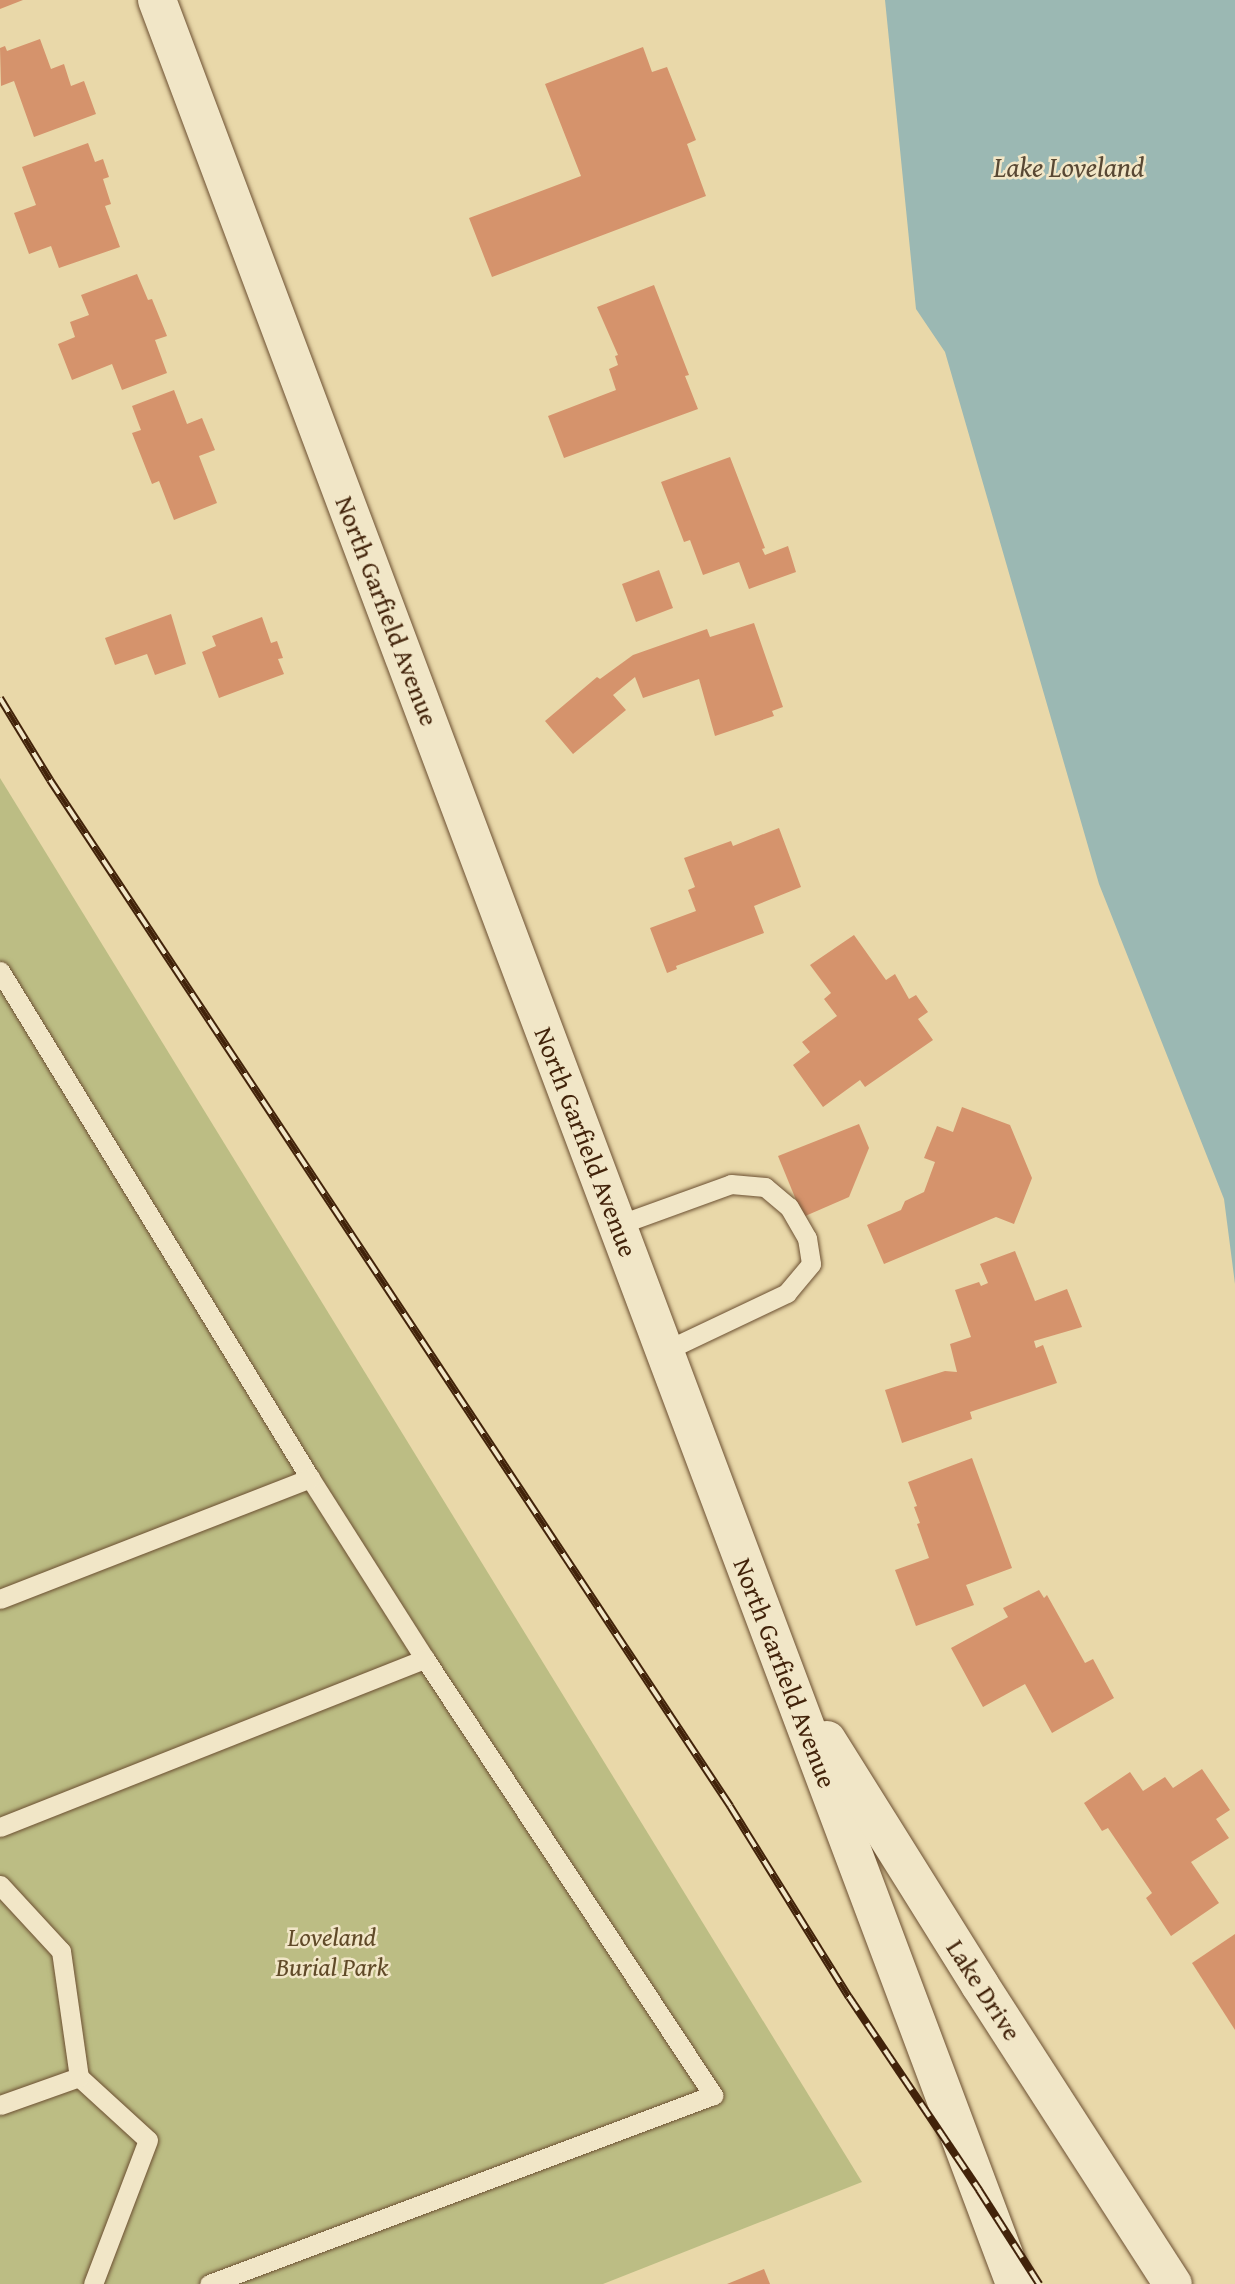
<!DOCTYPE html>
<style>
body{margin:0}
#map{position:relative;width:1235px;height:2284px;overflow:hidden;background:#e9d8a9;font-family:"Gentium Book Plus",serif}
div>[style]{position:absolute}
.green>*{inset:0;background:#bcbd84}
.water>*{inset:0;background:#9bb8b3}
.building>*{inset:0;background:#d5936c}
.roads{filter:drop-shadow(0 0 2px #6c5032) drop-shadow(0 0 2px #6c5032)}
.service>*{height:19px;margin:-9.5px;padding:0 9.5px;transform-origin:9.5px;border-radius:9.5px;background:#f1e6c7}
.minor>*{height:38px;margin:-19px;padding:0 19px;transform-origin:19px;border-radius:19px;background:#f1e6c7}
.rail>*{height:8px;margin-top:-4px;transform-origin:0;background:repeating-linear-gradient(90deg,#f1e6c7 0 16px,#42230a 0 32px);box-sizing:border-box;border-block:2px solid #42230a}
span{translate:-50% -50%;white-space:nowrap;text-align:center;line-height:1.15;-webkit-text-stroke:5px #f1e6c7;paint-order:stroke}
.street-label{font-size:26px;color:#42230a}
.park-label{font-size:26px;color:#604a28;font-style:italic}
.water-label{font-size:28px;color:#584834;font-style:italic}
</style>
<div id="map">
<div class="green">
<i style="clip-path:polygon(0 778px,862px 2182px,603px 2284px,0 2284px)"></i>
</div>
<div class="water">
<i style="clip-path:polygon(885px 0,1235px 0,1235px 1284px,1224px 1199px,1099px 884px,945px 352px,916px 309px)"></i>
</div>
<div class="building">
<i style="clip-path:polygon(0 0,23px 0,0 9px)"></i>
<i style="clip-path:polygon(40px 39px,51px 69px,64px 64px,71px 86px,84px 81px,96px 114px,34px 137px,14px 81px,1px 86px,0 48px,5px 46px,7px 51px)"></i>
<i style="clip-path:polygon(643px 47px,652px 72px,667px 67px,696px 140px,687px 144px,706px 196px,492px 277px,469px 218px,581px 176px,545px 84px)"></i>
<i style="clip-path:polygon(88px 143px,95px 162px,103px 159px,109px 177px,103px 179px,111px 204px,105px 206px,120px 247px,59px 268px,51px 246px,29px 254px,14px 213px,36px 205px,22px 167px)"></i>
<i style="clip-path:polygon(137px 274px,148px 300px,152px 299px,167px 336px,155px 340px,167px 373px,122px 390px,112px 364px,72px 380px,58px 344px,75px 337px,70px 322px,89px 315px,81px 295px)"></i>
<i style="clip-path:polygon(654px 285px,689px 375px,685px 376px,698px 409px,564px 458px,548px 416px,616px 390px,609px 369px,618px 365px,615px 356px,618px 355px,597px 307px)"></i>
<i style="clip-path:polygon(174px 390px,187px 424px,202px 418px,215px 450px,199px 456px,217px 503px,174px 520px,159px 481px,152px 484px,132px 433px,141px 430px,132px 406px)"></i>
<i style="clip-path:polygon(730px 457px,765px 548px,762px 549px,765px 555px,788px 546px,796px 572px,749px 589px,739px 562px,703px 575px,690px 540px,684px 542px,661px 482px)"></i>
<i style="clip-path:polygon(659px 570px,673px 608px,636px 622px,622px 584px)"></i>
<i style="clip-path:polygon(171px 614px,186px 664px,155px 675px,147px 654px,115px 665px,105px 638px)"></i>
<i style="clip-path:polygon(262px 617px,271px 643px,277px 641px,283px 658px,278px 659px,284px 674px,219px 698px,202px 652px,216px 646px,212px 636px)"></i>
<i style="clip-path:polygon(754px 623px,783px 707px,772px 711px,774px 716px,715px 736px,699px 679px,643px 698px,635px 677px,613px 695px,626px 710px,573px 754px,545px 721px,597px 677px,600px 679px,633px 655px,707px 629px,710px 637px)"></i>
<i style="clip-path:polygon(779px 828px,801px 887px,754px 906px,764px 933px,676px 966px,677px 969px,667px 973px,650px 928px,696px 911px,688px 890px,695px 887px,684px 858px,731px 841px,733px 846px)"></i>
<i style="clip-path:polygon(854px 935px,886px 980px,895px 974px,909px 999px,916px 995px,928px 1012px,918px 1019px,933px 1040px,865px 1087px,860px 1080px,823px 1107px,793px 1065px,810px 1052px,802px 1042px,837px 1016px,824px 999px,831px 993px,810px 965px)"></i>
<i style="clip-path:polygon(962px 1107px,1010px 1125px,1032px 1178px,1014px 1224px,996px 1217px,884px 1264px,867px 1225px,901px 1210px,905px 1201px,924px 1192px,935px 1162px,924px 1158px,937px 1126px,953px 1132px)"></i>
<i style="clip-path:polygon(859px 1124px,869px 1148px,849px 1197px,803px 1217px,778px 1156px)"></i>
<i style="clip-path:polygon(1015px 1251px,1035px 1301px,1067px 1289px,1082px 1327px,1034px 1341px,1036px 1348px,1043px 1345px,1057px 1383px,970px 1412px,972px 1419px,902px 1443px,885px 1390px,945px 1371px,957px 1372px,950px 1344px,971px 1337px,955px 1290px,979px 1282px,981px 1286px,988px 1283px,980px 1264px)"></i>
<i style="clip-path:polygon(972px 1458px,1012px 1568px,966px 1585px,974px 1605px,916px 1626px,895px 1570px,929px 1558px,917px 1524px,920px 1523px,914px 1507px,917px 1506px,908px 1482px)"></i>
<i style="clip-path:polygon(1039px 1590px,1044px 1598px,1047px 1595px,1085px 1663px,1093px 1659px,1114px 1698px,1052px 1733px,1025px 1684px,983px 1707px,951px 1648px,1008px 1617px,1003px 1608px)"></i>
<i style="clip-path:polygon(1202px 1769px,1230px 1810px,1216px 1819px,1229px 1838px,1191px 1862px,1219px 1903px,1171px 1936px,1146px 1898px,1152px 1893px,1108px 1828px,1102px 1831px,1084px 1803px,1130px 1772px,1143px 1791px,1165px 1777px,1173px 1788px)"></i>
<i style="clip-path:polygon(1235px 1934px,1235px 2030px,1192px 1963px)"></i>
<i style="clip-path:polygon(764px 2269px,770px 2284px,727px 2284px)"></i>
</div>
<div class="roads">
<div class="service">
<i style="left:0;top:971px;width:594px;rotate:58.56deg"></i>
<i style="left:310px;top:1478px;width:214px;rotate:57.6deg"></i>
<i style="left:425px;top:1659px;width:523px;rotate:56.55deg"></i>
<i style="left:713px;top:2095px;width:538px;rotate:159.44deg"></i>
<i style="left:618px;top:1225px;width:120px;rotate:-19.9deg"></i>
<i style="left:731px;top:1184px;width:34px;rotate:5deg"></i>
<i style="left:765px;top:1187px;width:31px;rotate:40deg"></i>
<i style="left:789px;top:1207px;width:36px;rotate:60deg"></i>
<i style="left:807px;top:1238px;width:26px;rotate:81deg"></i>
<i style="left:811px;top:1264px;width:38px;rotate:130deg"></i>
<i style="left:787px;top:1293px;width:135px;rotate:154.6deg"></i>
<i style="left:0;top:1599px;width:333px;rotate:-21.3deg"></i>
<i style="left:0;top:1827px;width:457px;rotate:-21.6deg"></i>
<i style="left:0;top:1885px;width:90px;rotate:47.3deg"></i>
<i style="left:61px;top:1951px;width:127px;rotate:81.9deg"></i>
<i style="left:79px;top:2077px;width:93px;rotate:42.4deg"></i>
<i style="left:148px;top:2140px;width:154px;rotate:110.9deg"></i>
<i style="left:0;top:2105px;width:84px;rotate:-19.5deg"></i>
</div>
<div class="minor">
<i style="left:157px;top:0;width:2440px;rotate:69.41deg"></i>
<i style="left:827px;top:1740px;width:289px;rotate:58deg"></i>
<i style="left:980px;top:1985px;width:356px;rotate:57.2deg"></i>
</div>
</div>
<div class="rail">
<i style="left:0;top:698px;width:96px;rotate:58.6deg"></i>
<i style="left:50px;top:780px;width:1231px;rotate:56.46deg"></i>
<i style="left:730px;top:1806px;width:225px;rotate:58.1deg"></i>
<i style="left:849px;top:1997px;width:233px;rotate:56deg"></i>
<i style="left:979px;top:2190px;width:112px;rotate:57.4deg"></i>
</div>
<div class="street-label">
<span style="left:387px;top:611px;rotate:69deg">North Garfield Avenue</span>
<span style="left:586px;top:1142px;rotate:69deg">North Garfield Avenue</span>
<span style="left:785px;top:1673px;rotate:69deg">North Garfield Avenue</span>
<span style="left:984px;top:1990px;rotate:57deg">Lake Drive</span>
</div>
<div class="park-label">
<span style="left:332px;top:1952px">Loveland<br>Burial Park</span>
</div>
<div class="water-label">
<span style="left:1069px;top:167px">Lake Loveland</span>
</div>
</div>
